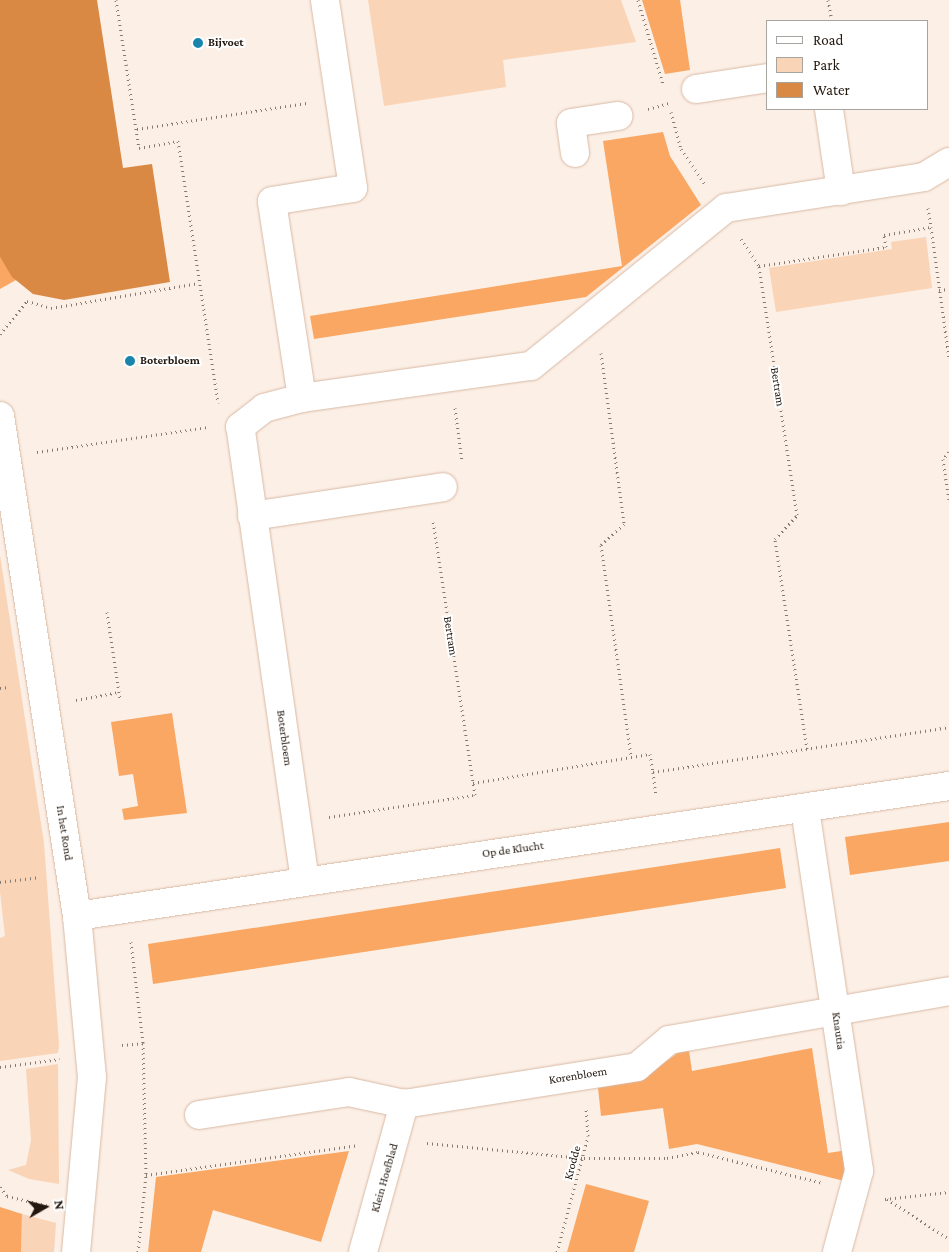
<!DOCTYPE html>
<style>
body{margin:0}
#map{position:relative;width:949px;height:1252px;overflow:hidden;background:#fcefe6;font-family:"Crimson Pro",serif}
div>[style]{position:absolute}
.green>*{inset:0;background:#fad4b7}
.forest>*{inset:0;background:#f9a763}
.water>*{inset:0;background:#da8945}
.path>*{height:3px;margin-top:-1.5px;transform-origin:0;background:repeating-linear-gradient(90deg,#867a71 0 1px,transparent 0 5px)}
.roads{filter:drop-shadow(0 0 1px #d8b9a3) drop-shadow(0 0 1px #d8b9a3)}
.minor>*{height:28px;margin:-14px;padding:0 14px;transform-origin:14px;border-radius:14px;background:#fff}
.dots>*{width:14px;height:14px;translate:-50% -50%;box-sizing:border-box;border:2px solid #fff;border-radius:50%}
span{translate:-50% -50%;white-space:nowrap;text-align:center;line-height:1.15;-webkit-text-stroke:4px #fff;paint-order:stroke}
.poi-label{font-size:12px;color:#23180f;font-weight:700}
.left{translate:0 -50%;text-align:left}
.street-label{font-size:12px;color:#23180f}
.legend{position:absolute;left:766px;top:20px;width:162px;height:90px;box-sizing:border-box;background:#fff;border:1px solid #a7a39f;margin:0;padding:6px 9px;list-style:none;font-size:15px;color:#23180f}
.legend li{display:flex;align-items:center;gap:10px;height:25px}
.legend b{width:25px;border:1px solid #a7a39f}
.north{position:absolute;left:20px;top:1182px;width:50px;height:50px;-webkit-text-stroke:4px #fff;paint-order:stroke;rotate:82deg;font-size:14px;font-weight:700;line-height:20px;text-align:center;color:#23180f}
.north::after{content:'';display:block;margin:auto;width:18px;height:22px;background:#23180f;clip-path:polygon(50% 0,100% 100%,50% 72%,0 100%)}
</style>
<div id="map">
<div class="green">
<i style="clip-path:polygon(368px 0,621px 0,636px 42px,503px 60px,506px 87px,384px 106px)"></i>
<i style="clip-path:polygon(926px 237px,932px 288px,776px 312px,769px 268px,892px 249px,891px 242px)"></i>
<i style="clip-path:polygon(0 555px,44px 843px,59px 1045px,58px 1053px,0 1061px,0 938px,5px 936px,0 892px)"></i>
<i style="clip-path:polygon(58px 1064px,59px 1184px,29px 1179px,8px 1170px,26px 1165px,31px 1140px,26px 1069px)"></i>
<i style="clip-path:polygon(22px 1214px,56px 1223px,54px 1252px,21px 1252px)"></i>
</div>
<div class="forest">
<i style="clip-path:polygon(642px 0,680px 0,690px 70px,665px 74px)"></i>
<i style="clip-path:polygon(663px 132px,670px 156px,701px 205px,586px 297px,314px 339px,310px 316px,622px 266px,603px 141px)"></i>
<i style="clip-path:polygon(0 257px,16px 280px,0 289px)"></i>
<i style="clip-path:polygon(172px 713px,187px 813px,124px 820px,122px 809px,138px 806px,133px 774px,119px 776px,111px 722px)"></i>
<i style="clip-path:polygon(949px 822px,949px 861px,850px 875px,845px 837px)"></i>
<i style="clip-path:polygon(780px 848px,786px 888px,153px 984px,148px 944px)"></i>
<i style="clip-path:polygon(812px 1048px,828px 1153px,848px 1150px,852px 1183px,697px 1144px,669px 1149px,663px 1108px,601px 1116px,598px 1088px,639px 1081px,679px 1052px,689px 1051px,692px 1071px)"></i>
<i style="clip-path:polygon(349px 1151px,321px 1242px,213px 1210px,201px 1252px,148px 1252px,156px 1177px)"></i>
<i style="clip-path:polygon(586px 1184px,649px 1201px,634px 1252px,567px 1252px)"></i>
<i style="clip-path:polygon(0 1207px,22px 1214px,21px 1252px,0 1252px)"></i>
</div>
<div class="water">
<i style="clip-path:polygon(0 0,97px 0,123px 168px,152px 164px,170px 282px,64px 300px,33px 294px,12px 277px,0 257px)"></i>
</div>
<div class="path">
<i style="left:116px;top:0;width:150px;rotate:81.2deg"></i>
<i style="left:139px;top:148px;width:40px;rotate:-10deg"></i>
<i style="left:178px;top:141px;width:265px;rotate:81.3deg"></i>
<i style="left:638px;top:0;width:88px;rotate:73.4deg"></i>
<i style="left:828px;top:0;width:21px;rotate:79deg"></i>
<i style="left:648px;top:109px;width:22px;rotate:-16deg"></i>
<i style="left:671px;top:112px;width:38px;rotate:75deg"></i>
<i style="left:681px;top:149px;width:42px;rotate:55.6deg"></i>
<i style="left:137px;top:129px;width:172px;rotate:-8.7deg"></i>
<i style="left:928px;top:208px;width:19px;rotate:81deg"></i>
<i style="left:741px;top:239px;width:32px;rotate:56deg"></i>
<i style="left:939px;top:290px;width:10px;rotate:-6deg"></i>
<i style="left:0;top:334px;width:43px;rotate:-50.7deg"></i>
<i style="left:27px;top:301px;width:25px;rotate:16deg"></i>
<i style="left:51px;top:308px;width:150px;rotate:-9.6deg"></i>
<i style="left:601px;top:353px;width:173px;rotate:82.3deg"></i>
<i style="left:624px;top:524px;width:31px;rotate:138deg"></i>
<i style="left:601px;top:545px;width:214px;rotate:81.9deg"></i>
<i style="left:455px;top:408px;width:53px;rotate:82.5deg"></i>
<i style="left:37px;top:452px;width:174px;rotate:-8.3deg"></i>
<i style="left:949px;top:452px;width:9px;rotate:131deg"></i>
<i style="left:943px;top:459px;width:41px;rotate:81.7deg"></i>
<i style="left:107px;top:612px;width:88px;rotate:81.5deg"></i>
<i style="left:0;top:688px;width:9px;rotate:-6deg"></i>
<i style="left:76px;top:700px;width:44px;rotate:-10.5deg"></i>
<i style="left:807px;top:749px;width:212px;rotate:-98.7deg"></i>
<i style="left:775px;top:539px;width:33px;rotate:-47deg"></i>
<i style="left:797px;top:515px;width:252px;rotate:-98.7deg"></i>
<i style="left:759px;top:266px;width:128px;rotate:-8.5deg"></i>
<i style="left:886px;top:247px;width:12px;rotate:-99deg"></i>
<i style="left:884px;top:235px;width:48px;rotate:-9.7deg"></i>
<i style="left:931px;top:227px;width:132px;rotate:82.2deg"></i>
<i style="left:653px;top:772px;width:24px;rotate:83deg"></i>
<i style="left:473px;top:783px;width:179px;rotate:-9.3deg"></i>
<i style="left:650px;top:754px;width:18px;rotate:81deg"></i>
<i style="left:653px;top:772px;width:299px;rotate:-8.6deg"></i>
<i style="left:329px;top:817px;width:148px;rotate:-8.6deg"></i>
<i style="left:475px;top:795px;width:276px;rotate:-98.7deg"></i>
<i style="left:0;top:882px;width:39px;rotate:-7deg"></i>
<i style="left:131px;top:942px;width:102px;rotate:83.2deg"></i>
<i style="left:122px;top:1045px;width:21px;rotate:-5deg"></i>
<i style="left:143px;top:1043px;width:132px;rotate:88.7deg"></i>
<i style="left:146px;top:1175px;width:215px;rotate:-8deg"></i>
<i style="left:0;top:1067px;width:60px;rotate:-7.7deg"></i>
<i style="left:427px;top:1143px;width:158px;rotate:5.5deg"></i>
<i style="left:584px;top:1158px;width:83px"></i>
<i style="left:667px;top:1158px;width:32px;rotate:-11deg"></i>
<i style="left:698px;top:1152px;width:129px;rotate:13.9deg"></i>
<i style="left:0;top:1187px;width:11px;rotate:52deg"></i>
<i style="left:7px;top:1196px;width:43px;rotate:13.4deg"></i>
<i style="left:885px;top:1199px;width:64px;rotate:-6.2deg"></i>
<i style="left:887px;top:1199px;width:74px;rotate:32.8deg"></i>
<i style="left:138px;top:1252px;width:77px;rotate:-84.1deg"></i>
<i style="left:557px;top:1252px;width:120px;rotate:-75deg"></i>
<i style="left:588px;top:1136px;width:28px;rotate:-94deg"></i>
</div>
<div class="roads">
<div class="minor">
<i style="left:696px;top:89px;width:73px;rotate:-8.7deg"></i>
<i style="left:829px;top:109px;width:83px;rotate:81.7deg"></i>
<i style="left:575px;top:153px;width:30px;rotate:-98deg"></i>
<i style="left:571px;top:123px;width:48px;rotate:-8.5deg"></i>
<i style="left:302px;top:398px;width:199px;rotate:-98.7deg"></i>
<i style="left:272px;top:201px;width:82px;rotate:-9.1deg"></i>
<i style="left:353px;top:188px;width:190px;rotate:-98.5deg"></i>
<i style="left:0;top:416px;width:506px;rotate:81.25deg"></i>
<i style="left:77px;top:916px;width:162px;rotate:84.7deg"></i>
<i style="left:92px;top:1077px;width:176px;rotate:95.2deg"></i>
<i style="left:252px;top:516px;width:193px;rotate:-8.6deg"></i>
<i style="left:805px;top:809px;width:366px;rotate:81.5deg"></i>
<i style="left:859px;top:1171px;width:84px;rotate:105.2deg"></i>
<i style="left:305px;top:881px;width:459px;rotate:-98.1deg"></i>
<i style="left:240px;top:427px;width:31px;rotate:-38deg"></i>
<i style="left:264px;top:408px;width:39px;rotate:-15deg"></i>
<i style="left:302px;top:398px;width:231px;rotate:-8deg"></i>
<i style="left:531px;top:366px;width:251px;rotate:-39deg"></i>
<i style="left:726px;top:208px;width:200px;rotate:-8.9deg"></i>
<i style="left:924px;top:177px;width:29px;rotate:-31deg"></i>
<i style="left:77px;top:916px;width:882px;rotate:-8.48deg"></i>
<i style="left:199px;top:1115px;width:152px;rotate:-8.7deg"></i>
<i style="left:349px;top:1092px;width:56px;rotate:12.3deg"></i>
<i style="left:404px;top:1104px;width:236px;rotate:-9deg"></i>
<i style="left:637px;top:1067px;width:42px;rotate:-40.2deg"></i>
<i style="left:669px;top:1040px;width:284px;rotate:-9.9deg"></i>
<i style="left:363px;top:1252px;width:154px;rotate:-74.5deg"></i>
</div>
</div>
<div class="dots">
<i style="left:198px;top:43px;background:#1985ad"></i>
<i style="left:130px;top:361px;background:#1985ad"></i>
</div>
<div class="poi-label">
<span class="left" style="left:208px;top:43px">Bijvoet</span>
<span class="left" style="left:140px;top:361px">Boterbloem</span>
</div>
<div class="street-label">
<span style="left:777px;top:387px;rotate:81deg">Bertram</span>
<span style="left:450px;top:636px;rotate:81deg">Bertram</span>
<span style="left:284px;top:738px;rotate:82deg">Boterbloem</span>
<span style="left:64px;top:833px;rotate:81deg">In het Rond</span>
<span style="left:513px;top:850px;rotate:-8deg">Op de Klucht</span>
<span style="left:838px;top:1031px;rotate:82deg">Knautia</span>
<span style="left:578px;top:1076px;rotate:-9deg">Korenbloem</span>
<span style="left:573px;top:1163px;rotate:-75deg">Krodde</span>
<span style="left:385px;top:1178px;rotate:-74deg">Klein Hoefblad</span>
</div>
<ul class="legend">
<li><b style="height:6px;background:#fff"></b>Road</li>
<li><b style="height:14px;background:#fad4b7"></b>Park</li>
<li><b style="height:14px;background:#da8945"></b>Water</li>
</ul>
<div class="north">N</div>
</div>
